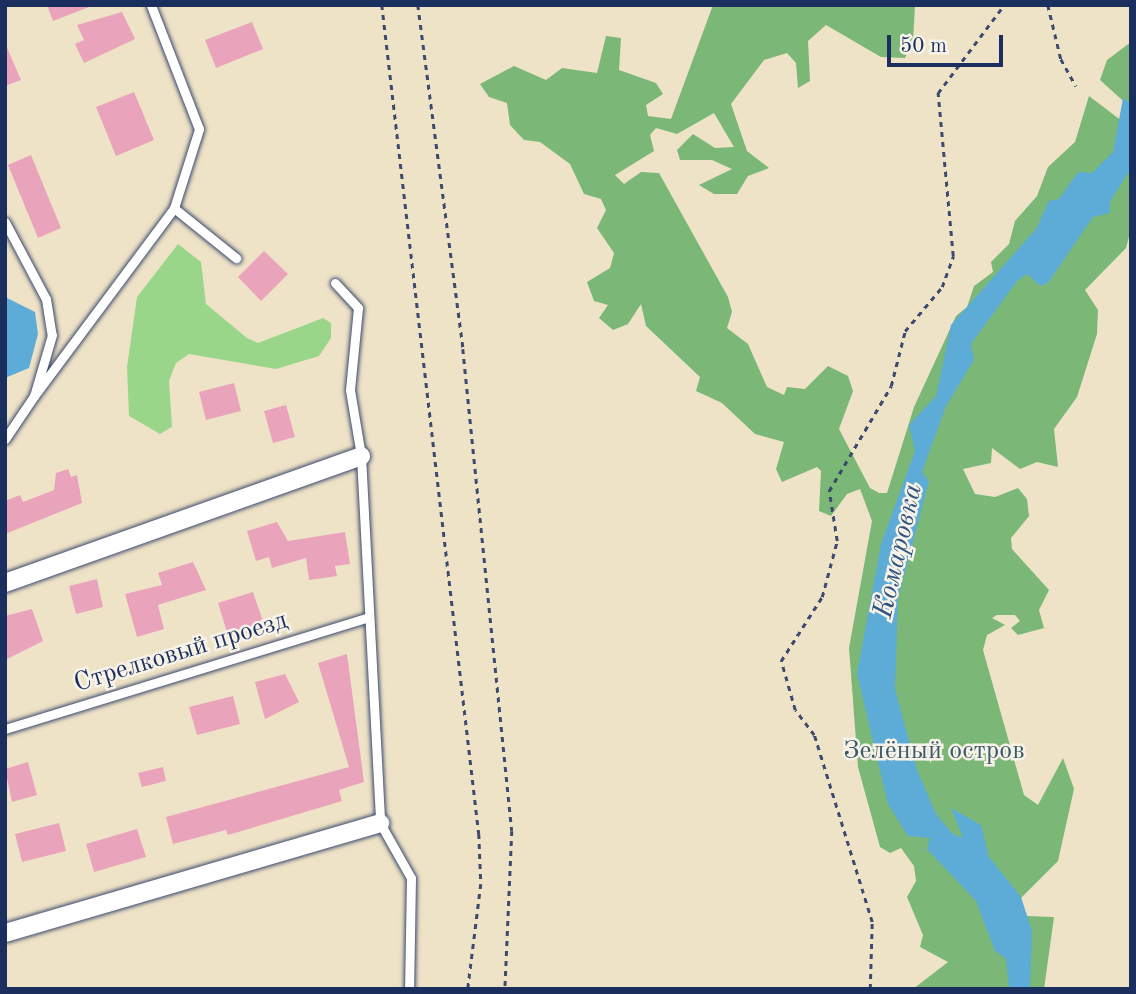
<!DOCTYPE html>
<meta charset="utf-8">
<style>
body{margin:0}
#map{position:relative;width:1136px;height:994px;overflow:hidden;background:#efe3c7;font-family:"Old Standard TT",serif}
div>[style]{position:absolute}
.green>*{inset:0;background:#9ad68a}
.forest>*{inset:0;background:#7bb776}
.water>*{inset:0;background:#5dacd7}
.building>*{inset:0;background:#e9a4bc}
.path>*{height:2.5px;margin-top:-1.25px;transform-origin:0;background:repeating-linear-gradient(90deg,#3b4a6e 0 5px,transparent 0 10px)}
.roads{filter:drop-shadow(0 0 2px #3b4a6e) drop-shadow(0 0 2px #3b4a6e)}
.service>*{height:9px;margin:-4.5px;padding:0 4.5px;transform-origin:4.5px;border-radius:4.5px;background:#fff}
.minor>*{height:18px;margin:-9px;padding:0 9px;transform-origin:9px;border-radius:9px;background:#fff}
span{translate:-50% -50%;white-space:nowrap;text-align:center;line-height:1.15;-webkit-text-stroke:5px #f7f3e8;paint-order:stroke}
.street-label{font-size:26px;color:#1b2f5e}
.park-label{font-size:26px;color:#3b5969}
.water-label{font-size:28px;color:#2f5482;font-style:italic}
.frame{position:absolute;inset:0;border:7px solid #1b2f5e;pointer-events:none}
.scale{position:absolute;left:887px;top:35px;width:116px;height:32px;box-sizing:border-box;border:4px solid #1b2f5e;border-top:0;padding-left:9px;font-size:21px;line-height:24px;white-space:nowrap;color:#1b2f5e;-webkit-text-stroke:5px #f7f3e8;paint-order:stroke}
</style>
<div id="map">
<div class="green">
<i style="clip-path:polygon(178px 244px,201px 262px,206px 304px,247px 338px,258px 343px,323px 318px,331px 323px,331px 338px,319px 356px,276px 369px,189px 354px,176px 363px,169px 381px,172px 427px,160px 434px,129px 416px,127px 367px,137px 297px)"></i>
</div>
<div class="forest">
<i style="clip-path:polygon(713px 5px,915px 5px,913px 41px,905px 58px,881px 57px,826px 25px,808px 41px,810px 81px,798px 88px,796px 63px,787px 53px,764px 60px,731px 104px,747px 151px,769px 168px,748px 176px,737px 194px,714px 194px,699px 185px,732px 169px,712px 160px,680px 160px,677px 150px,693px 134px,715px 148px,734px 147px,714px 113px,677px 134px,656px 128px,650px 135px,654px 151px,615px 175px,624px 184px,641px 172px,659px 173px,728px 297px,732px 312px,727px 328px,748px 344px,767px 387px,784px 395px,787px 387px,805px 389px,828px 366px,848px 376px,853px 391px,839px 429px,870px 488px,879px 493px,887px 493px,914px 407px,956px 316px,967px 307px,974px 286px,993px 272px,991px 262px,1009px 244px,1015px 221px,1037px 196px,1048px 167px,1075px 142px,1089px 96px,1131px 128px,1131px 229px,1126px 248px,1085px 290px,1098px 310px,1097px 334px,1077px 397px,1054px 429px,1058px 467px,1037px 462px,1020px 469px,992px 448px,991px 463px,963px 469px,975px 494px,995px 497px,1018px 488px,1027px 499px,1029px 516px,1011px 538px,1012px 549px,1049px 590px,1039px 610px,1044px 628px,1018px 635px,1011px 628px,1020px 621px,1015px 615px,997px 615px,992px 618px,1005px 625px,987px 635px,983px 650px,1024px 795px,1038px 805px,1063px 758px,1074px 789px,1058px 861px,1021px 898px,1026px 916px,1054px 917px,1044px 989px,913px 989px,948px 962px,920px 947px,923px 935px,907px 897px,916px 881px,914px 866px,901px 848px,890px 853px,880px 847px,858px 767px,849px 648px,872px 521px,860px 489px,847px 494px,831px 516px,819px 511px,821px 471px,817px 467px,782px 482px,776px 469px,784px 442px,755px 434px,722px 403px,696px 391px,700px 377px,646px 326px,641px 304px,628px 324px,613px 330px,599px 318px,608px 305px,594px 301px,587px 282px,610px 268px,614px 253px,597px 228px,606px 210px,601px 199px,584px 194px,570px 164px,540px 142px,524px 140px,510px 125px,507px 103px,489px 97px,480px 84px,514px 66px,546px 80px,562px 68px,597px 73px,606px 36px,621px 38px,619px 70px,656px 83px,663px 94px,646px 105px,648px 116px,671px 119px)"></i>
<i style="clip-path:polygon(1131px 42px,1131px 108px,1100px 80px,1107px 60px)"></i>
</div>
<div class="water">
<i style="clip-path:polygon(1123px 98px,1131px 104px,1131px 168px,1110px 202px,1110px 213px,1093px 217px,1048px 283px,1040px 286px,1027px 274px,1017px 281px,971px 344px,974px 360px,946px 406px,922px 472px,929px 481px,898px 599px,895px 689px,917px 770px,936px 814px,953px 834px,963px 838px,951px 808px,981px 825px,989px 857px,1021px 897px,1032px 931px,1030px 989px,1009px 989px,1006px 959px,995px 951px,976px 901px,927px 849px,930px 838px,908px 836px,888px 804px,857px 674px,881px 544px,915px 451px,909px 425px,936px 396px,951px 325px,1036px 229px,1049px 201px,1059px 199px,1078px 172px,1092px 173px,1113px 152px)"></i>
<i style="clip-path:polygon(5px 297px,35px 312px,38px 334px,29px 368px,5px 378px)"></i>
</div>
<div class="building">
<i style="clip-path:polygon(47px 5px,92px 5px,92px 6px,53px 21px)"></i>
<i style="clip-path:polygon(122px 12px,135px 39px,84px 63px,75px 44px,84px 40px,77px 25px)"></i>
<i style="clip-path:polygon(252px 22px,263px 49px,216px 68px,205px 40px)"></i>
<i style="clip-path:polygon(5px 43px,21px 80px,5px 86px)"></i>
<i style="clip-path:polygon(134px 92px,154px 140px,116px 156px,96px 107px)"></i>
<i style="clip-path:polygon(31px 155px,61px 228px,38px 238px,8px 165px)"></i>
<i style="clip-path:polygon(264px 251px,288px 274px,261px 301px,238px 277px)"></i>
<i style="clip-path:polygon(234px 383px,241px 411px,206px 420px,199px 392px)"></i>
<i style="clip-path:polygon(286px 405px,295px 437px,273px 443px,264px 411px)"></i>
<i style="clip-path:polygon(68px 469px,71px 477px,77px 475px,82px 503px,5px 534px,5px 501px,20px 495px,23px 502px,54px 490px,56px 473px)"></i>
<i style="clip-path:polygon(277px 522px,288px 541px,345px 532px,350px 564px,335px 566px,337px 576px,309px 580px,306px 558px,272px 568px,269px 557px,256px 561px,247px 531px)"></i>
<i style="clip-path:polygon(193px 562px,206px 590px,158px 605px,164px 629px,137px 637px,125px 594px,162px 585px,158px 573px)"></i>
<i style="clip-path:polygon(97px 579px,103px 607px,76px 614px,69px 586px)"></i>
<i style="clip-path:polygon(253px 592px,265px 627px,229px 639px,218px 603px)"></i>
<i style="clip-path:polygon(32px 609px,43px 641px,5px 660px,5px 616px)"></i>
<i style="clip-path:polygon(347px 654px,364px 782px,339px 790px,342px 801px,228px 835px,226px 830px,173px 844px,166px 817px,349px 767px,318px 663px)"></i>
<i style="clip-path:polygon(285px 674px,299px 702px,265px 719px,255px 682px)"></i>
<i style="clip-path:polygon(233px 696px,240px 724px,197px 735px,189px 707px)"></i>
<i style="clip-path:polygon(28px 762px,37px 795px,12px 802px,5px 769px)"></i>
<i style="clip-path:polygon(163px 767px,166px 781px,142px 787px,138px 773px)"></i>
<i style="clip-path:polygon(59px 823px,66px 851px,22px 862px,15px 834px)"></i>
<i style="clip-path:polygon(137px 829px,146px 857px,94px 872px,86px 844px)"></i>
</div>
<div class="path">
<i style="left:382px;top:5px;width:835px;rotate:83.33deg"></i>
<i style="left:479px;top:834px;width:50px;rotate:87.7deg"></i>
<i style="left:481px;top:884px;width:106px;rotate:97.1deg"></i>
<i style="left:418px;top:5px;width:347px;rotate:82.5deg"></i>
<i style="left:463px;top:349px;width:484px;rotate:84.2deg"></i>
<i style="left:512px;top:831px;width:158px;rotate:92.5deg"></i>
<i style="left:1048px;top:5px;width:56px;rotate:76.5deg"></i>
<i style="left:1061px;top:59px;width:31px;rotate:61deg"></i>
<i style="left:870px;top:989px;width:67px;rotate:-88.3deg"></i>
<i style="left:872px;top:922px;width:196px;rotate:-107.2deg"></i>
<i style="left:814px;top:735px;width:31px;rotate:-127deg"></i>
<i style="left:795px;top:710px;width:51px;rotate:-105.9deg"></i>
<i style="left:781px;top:661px;width:76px;rotate:-57.4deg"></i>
<i style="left:822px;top:597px;width:58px;rotate:-75deg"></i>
<i style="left:837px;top:541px;width:51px;rotate:-99.1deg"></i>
<i style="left:829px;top:491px;width:122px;rotate:-59.4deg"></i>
<i style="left:891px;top:386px;width:57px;rotate:-75.7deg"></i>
<i style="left:905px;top:331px;width:57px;rotate:-49.9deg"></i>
<i style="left:942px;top:287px;width:33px;rotate:-70deg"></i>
<i style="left:953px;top:256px;width:164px;rotate:-95.3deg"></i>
<i style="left:938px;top:93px;width:110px;rotate:-53.1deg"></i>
</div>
<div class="roads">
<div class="service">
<i style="left:174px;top:208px;width:80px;rotate:38.9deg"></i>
<i style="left:5px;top:222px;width:87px;rotate:62deg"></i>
<i style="left:46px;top:299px;width:36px;rotate:81deg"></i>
<i style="left:52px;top:335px;width:64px;rotate:106.4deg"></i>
<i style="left:34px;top:396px;width:52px;rotate:124deg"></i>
<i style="left:335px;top:283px;width:34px;rotate:47deg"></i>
<i style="left:358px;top:308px;width:82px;rotate:95.6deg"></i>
<i style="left:350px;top:390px;width:67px;rotate:80.5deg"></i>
<i style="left:361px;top:456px;width:367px;rotate:87deg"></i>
<i style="left:380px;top:823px;width:63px;rotate:60.6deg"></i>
<i style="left:411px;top:878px;width:111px;rotate:91deg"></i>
<i style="left:34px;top:396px;width:234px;rotate:-53.3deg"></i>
<i style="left:174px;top:208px;width:83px;rotate:-72.4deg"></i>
<i style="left:199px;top:129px;width:133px;rotate:-111.2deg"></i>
<i style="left:5px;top:729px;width:381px;rotate:-17.1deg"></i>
</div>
<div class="minor">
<i style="left:5px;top:583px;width:378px;rotate:-19.6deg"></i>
<i style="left:5px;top:933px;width:391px;rotate:-16.3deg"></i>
</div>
</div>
<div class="street-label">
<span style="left:181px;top:653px;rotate:-17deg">Стрелковый проезд</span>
</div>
<div class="park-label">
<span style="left:934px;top:752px">Зелёный остров</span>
</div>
<div class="water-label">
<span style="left:899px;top:551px;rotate:-77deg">Комаровка</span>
</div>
<div class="frame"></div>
<div class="scale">50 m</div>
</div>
